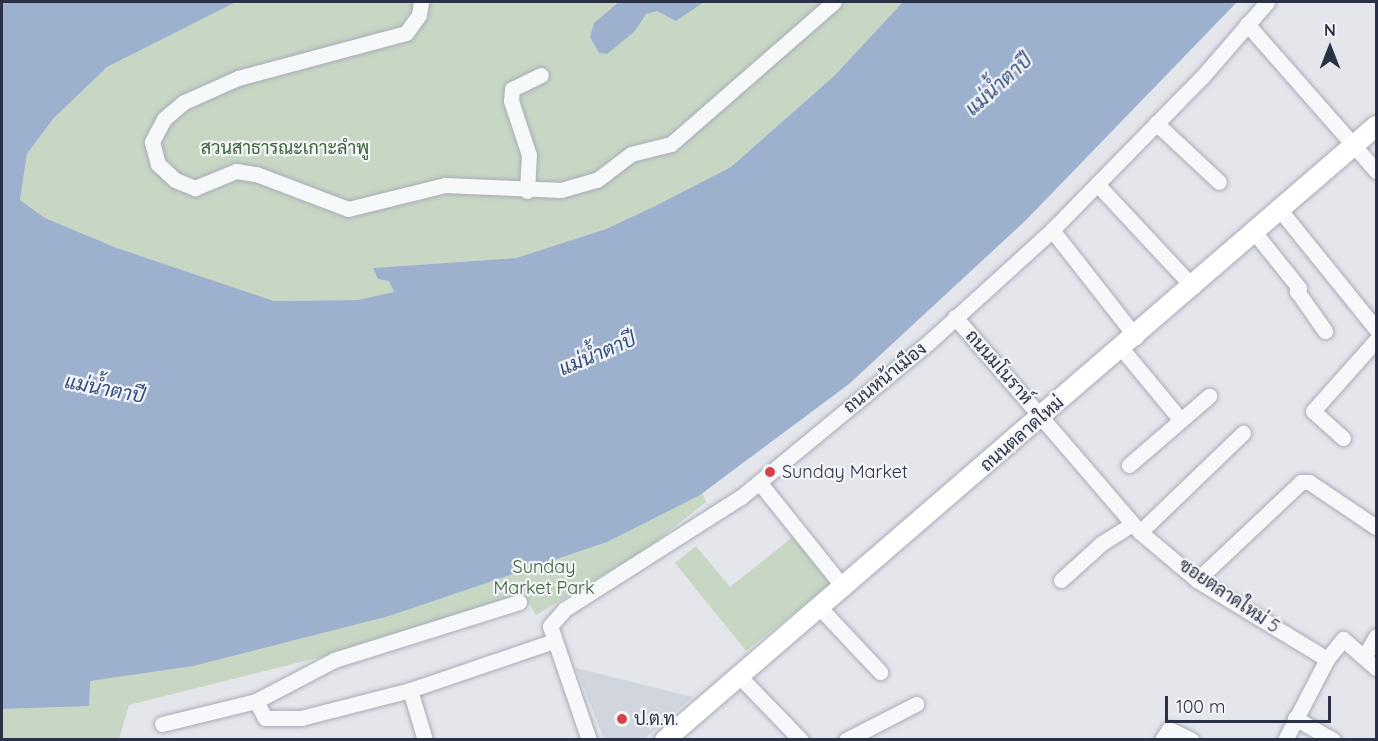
<!DOCTYPE html>
<meta charset="utf-8">
<style>
body{margin:0}
#map{position:relative;width:1378px;height:741px;overflow:hidden;background:#e4e6ec;font-family:Quicksand,Sarabun,sans-serif}
div>[style]{position:absolute}
.built>*{inset:0;background:#d1d5de}
.green>*{inset:0;background:#c7d7c4}
.water>*{inset:0;background:#9db0ce}
.roads{filter:drop-shadow(0 0 2px #a8acb7) drop-shadow(0 0 2px #a8acb7)}
.minor>*{height:15px;margin:-7.5px;padding:0 7.5px;transform-origin:7.5px;border-radius:7.5px;background:#f7f8fa}
.major>*{height:20px;margin:-10px;padding:0 10px;transform-origin:10px;border-radius:10px;background:#fff}
.dots>*{width:16px;height:16px;translate:-50% -50%;box-sizing:border-box;border:3px solid #f4f5f9;border-radius:50%}
span{translate:-50% -50%;white-space:nowrap;text-align:center;line-height:1.15;-webkit-text-stroke:4.5px #f4f5f9;paint-order:stroke}
.park-label{font-size:18px;color:#3a6336}
.street-label{font-size:18px;color:#2a3146}
.poi-label{font-size:18px;color:#2a3146}
.left{translate:0 -50%;text-align:left}
.water-label{font-size:20px;color:#314c7d;font-style:italic}
.frame{position:absolute;inset:0;border:3px solid #2a3146;pointer-events:none}
.north{position:absolute;left:1300px;top:18px;width:60px;height:60px;-webkit-text-stroke:4px #f4f5f9;paint-order:stroke;rotate:0deg;font-size:16px;font-weight:700;line-height:24px;text-align:center;color:#2a3146}
.north::after{content:'';display:block;margin:auto;width:21px;height:27px;background:#2a3146;clip-path:polygon(50% 0,100% 100%,50% 72%,0 100%)}
.scale{position:absolute;left:1165px;top:696px;width:166px;height:27px;box-sizing:border-box;border:3px solid #2a3146;border-top:0;padding-left:8px;font-size:18px;line-height:21px;white-space:nowrap;color:#2a3146;-webkit-text-stroke:4px #f4f5f9;paint-order:stroke}
</style>
<div id="map">
<div class="built">
<i style="clip-path:polygon(576px 668px,693px 697px,644px 739px,604px 739px)"></i>
</div>
<div class="green">
<i style="clip-path:polygon(236px 2px,903px 2px,834px 76px,731px 167px,655px 206px,606px 229px,516px 258px,374px 268px,378px 279px,390px 281px,395px 292px,357px 300px,274px 301px,117px 248px,45px 218px,20px 200px,27px 154px,53px 119px,107px 67px)"></i>
<i style="clip-path:polygon(699px 485px,706px 502px,645px 550px,536px 615px,525px 597px,361px 647px,129px 705px,119px 739px,2px 739px,2px 707px,81px 674px)"></i>
<i style="clip-path:polygon(794px 536px,832px 583px,746px 651px,675px 563px,696px 546px,730px 587px)"></i>
</div>
<div class="water">
<i style="clip-path:polygon(2px 2px,236px 2px,107px 67px,53px 119px,27px 154px,20px 200px,45px 218px,117px 248px,274px 301px,357px 300px,394px 292px,389px 281px,378px 279px,373px 268px,516px 258px,606px 229px,655px 206px,731px 167px,834px 76px,903px 2px,1237px 2px,1026px 220px,849px 384px,700px 495px,607px 542px,389px 616px,193px 666px,90px 681px,89px 706px,2px 709px)"></i>
<i style="clip-path:polygon(619px 2px,704px 2px,676px 21px,657px 11px,646px 14px,635px 31px,607px 54px,599px 53px,590px 37px,594px 23px)"></i>
</div>
<div class="roads">
<div class="minor">
<i style="left:421px;top:2px;width:13px;rotate:99deg"></i>
<i style="left:419px;top:15px;width:22px;rotate:126deg"></i>
<i style="left:406px;top:33px;width:174px;rotate:165deg"></i>
<i style="left:238px;top:78px;width:59px;rotate:156deg"></i>
<i style="left:184px;top:102px;width:26px;rotate:140deg"></i>
<i style="left:164px;top:119px;width:26px;rotate:118deg"></i>
<i style="left:152px;top:142px;width:23px;rotate:75deg"></i>
<i style="left:158px;top:164px;width:23px;rotate:43deg"></i>
<i style="left:175px;top:180px;width:22px;rotate:22deg"></i>
<i style="left:195px;top:188px;width:44px;rotate:-22.5deg"></i>
<i style="left:236px;top:171px;width:20px;rotate:9deg"></i>
<i style="left:256px;top:174px;width:98px;rotate:20.8deg"></i>
<i style="left:348px;top:209px;width:100px;rotate:-13.9deg"></i>
<i style="left:445px;top:185px;width:116px;rotate:2.5deg"></i>
<i style="left:561px;top:190px;width:37px;rotate:-16deg"></i>
<i style="left:597px;top:180px;width:43px;rotate:-37.4deg"></i>
<i style="left:631px;top:154px;width:41px;rotate:-14deg"></i>
<i style="left:671px;top:144px;width:216px;rotate:-41.1deg"></i>
<i style="left:1247px;top:24px;width:196px;rotate:48.7deg"></i>
<i style="left:1156px;top:123px;width:86px;rotate:43.1deg"></i>
<i style="left:1097px;top:184px;width:141px;rotate:47deg"></i>
<i style="left:527px;top:191px;width:36px;rotate:-87deg"></i>
<i style="left:529px;top:155px;width:57px;rotate:-108.4deg"></i>
<i style="left:511px;top:101px;width:12px;rotate:-85deg"></i>
<i style="left:512px;top:89px;width:32px;rotate:-26deg"></i>
<i style="left:1280px;top:210px;width:153px;rotate:51.1deg"></i>
<i style="left:1052px;top:230px;width:136px;rotate:51.9deg"></i>
<i style="left:1255px;top:233px;width:70px;rotate:51.3deg"></i>
<i style="left:1299px;top:288px;width:4px;rotate:124deg"></i>
<i style="left:1297px;top:291px;width:49px;rotate:55deg"></i>
<i style="left:955px;top:317px;width:284px;rotate:49.3deg"></i>
<i style="left:1140px;top:532px;width:75px;rotate:40.1deg"></i>
<i style="left:1197px;top:580px;width:152px;rotate:31.3deg"></i>
<i style="left:1122px;top:349px;width:91px;rotate:50.4deg"></i>
<i style="left:1343px;top:438px;width:40px;rotate:-138deg"></i>
<i style="left:1313px;top:411px;width:95px;rotate:-48.4deg"></i>
<i style="left:1129px;top:465px;width:106px;rotate:-40.8deg"></i>
<i style="left:759px;top:482px;width:136px;rotate:51.3deg"></i>
<i style="left:1140px;top:532px;width:143px;rotate:-43.9deg"></i>
<i style="left:1061px;top:580px;width:55px;rotate:-42.1deg"></i>
<i style="left:1102px;top:543px;width:36px;rotate:-32deg"></i>
<i style="left:1197px;top:580px;width:143px;rotate:-43.3deg"></i>
<i style="left:1301px;top:482px;width:8px"></i>
<i style="left:1309px;top:482px;width:81px;rotate:33.9deg"></i>
<i style="left:820px;top:608px;width:88px;rotate:46.8deg"></i>
<i style="left:1364px;top:657px;width:24px;rotate:-60deg"></i>
<i style="left:739px;top:676px;width:89px;rotate:45.9deg"></i>
<i style="left:410px;top:690px;width:52px;rotate:73.3deg"></i>
<i style="left:256px;top:701px;width:88px;rotate:-27.7deg"></i>
<i style="left:334px;top:660px;width:194px;rotate:-17.4deg"></i>
<i style="left:1295px;top:718px;width:44px;rotate:30.1deg"></i>
<i style="left:162px;top:724px;width:97px;rotate:-13.7deg"></i>
<i style="left:256px;top:701px;width:19px;rotate:62deg"></i>
<i style="left:265px;top:718px;width:36px"></i>
<i style="left:301px;top:718px;width:113px;rotate:-14.4deg"></i>
<i style="left:410px;top:690px;width:152px;rotate:-18.8deg"></i>
<i style="left:589px;top:740px;width:120px;rotate:-108.9deg"></i>
<i style="left:550px;top:626px;width:23px;rotate:-49deg"></i>
<i style="left:565px;top:609px;width:209px;rotate:-32.5deg"></i>
<i style="left:741px;top:497px;width:242px;rotate:-39.5deg"></i>
<i style="left:928px;top:343px;width:168px;rotate:-42.3deg"></i>
<i style="left:1052px;top:230px;width:216px;rotate:-45.6deg"></i>
<i style="left:1203px;top:76px;width:98px;rotate:-49.1deg"></i>
<i style="left:846px;top:740px;width:79px;rotate:-27.2deg"></i>
<i style="left:1162px;top:740px;width:13px;rotate:-58deg"></i>
<i style="left:1169px;top:729px;width:25px;rotate:26deg"></i>
<i style="left:1285px;top:740px;width:91px;rotate:-62.6deg"></i>
<i style="left:1327px;top:659px;width:26px;rotate:-51deg"></i>
<i style="left:1343px;top:639px;width:44px;rotate:41.3deg"></i>
</div>
<div class="major">
<i style="left:665px;top:740px;width:939px;rotate:-40.81deg"></i>
</div>
</div>
<div class="dots">
<i style="left:770px;top:472px;background:#d7434b"></i>
<i style="left:622px;top:719px;background:#d7434b"></i>
</div>
<div class="park-label">
<span style="left:285px;top:148px">สวนสาธารณะเกาะลำพู</span>
<span style="left:544px;top:578px">Sunday<br>Market Park</span>
</div>
<div class="street-label">
<span style="left:999px;top:367px;rotate:49deg">ถนนมโนราห์</span>
<span style="left:885px;top:378px;rotate:-39deg">ถนนหน้าเมือง</span>
<span style="left:1022px;top:434px;rotate:-41deg">ถนนตลาดใหม่</span>
<span style="left:1229px;top:596px;rotate:34deg">ซอยตลาดใหม่ 5</span>
</div>
<div class="poi-label">
<span class="left" style="left:782px;top:472px">Sunday Market</span>
<span class="left" style="left:634px;top:719px">ป.ต.ท.</span>
</div>
<div class="water-label">
<span style="left:998px;top:84px;rotate:-42deg">แม่น้ำตาปี</span>
<span style="left:597px;top:353px;rotate:-23deg">แม่น้ำตาปี</span>
<span style="left:105px;top:388px;rotate:11deg">แม่น้ำตาปี</span>
</div>
<div class="frame"></div>
<div class="north">N</div>
<div class="scale">100 m</div>
</div>
